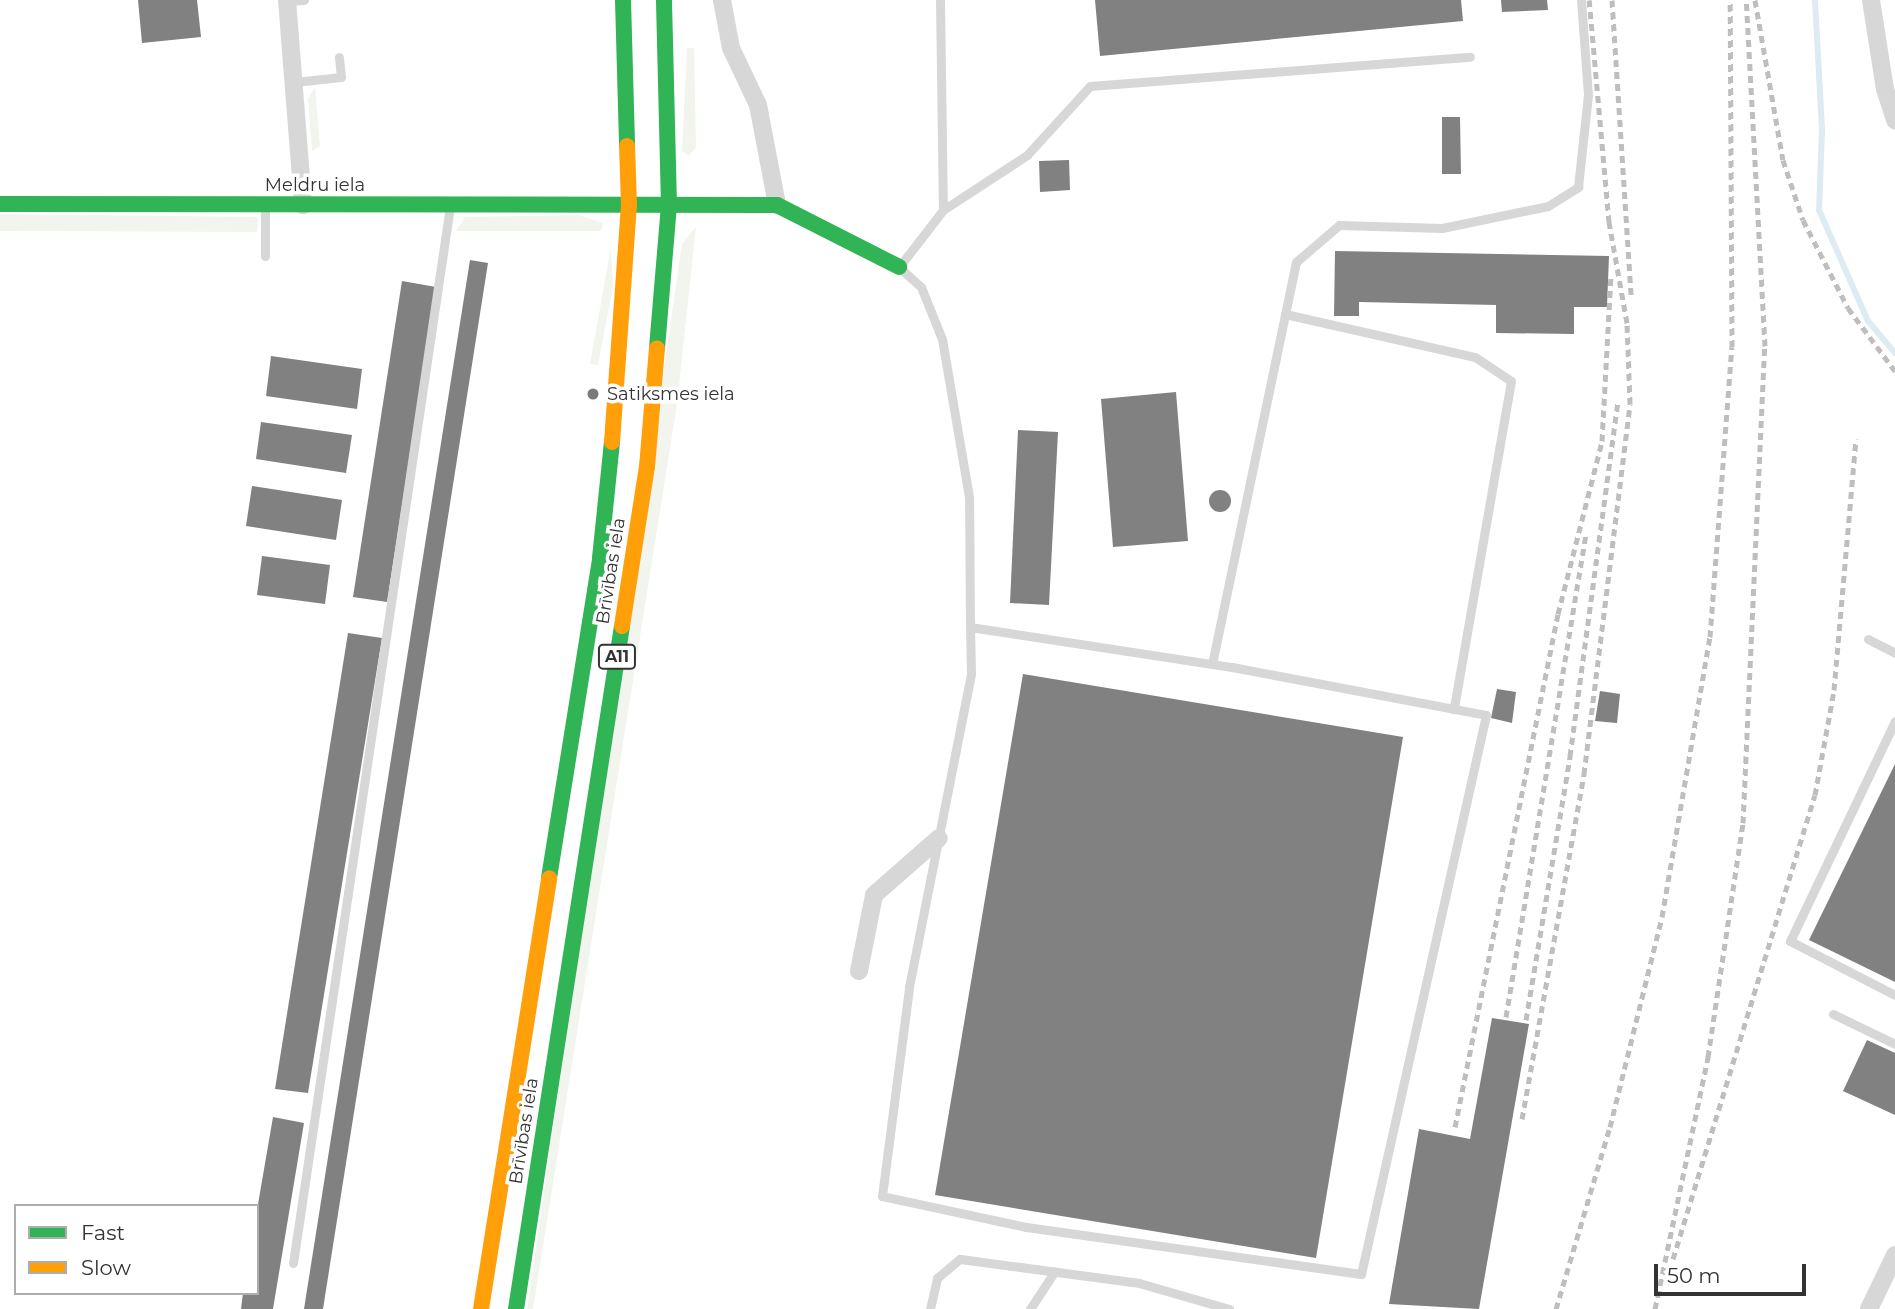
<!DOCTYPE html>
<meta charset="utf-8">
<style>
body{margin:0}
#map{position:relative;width:1895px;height:1309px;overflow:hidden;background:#fff;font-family:Montserrat,sans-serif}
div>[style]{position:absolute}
.green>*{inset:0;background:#f1f5ed}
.stream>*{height:6px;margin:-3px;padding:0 3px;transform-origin:3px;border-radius:3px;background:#ddebf3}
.building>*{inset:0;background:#818181}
.round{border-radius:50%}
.lane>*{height:9px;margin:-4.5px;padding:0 4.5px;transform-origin:4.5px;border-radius:4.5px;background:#d7d7d7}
.street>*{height:18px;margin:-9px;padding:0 9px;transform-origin:9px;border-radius:9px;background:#d7d7d7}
.fast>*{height:16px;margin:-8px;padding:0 8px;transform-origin:8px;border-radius:8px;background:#30b455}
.slow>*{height:16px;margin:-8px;padding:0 8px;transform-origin:8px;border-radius:8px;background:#ff9f0a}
.rail>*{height:5px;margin-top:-2.5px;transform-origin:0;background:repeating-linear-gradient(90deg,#bebebe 0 7px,transparent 0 12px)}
.dots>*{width:19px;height:19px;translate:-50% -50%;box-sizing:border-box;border:4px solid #fff;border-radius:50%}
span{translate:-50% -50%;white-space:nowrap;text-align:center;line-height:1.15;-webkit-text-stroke:7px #fff;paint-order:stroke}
.shield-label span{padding:2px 5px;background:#fff;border:2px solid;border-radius:5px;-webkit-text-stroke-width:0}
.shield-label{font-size:16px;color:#333;font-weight:700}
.street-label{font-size:18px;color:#333}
.poi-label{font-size:18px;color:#333}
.left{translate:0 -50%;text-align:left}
.legend{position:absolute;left:14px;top:1204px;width:245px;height:91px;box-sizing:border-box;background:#fff;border:2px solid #adadad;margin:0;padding:9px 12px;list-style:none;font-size:21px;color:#333}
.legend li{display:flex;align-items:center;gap:14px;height:35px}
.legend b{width:35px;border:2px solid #adadad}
.scale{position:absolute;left:1654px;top:1264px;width:152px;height:32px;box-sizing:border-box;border:4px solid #333;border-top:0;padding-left:9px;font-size:21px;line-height:24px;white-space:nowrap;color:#333;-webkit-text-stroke:5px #fff;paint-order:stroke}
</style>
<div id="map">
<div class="green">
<i style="clip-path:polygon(687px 48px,694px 48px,696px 147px,689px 156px,682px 151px)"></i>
<i style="clip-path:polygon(315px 87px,320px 146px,312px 151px,308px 99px)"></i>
<i style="clip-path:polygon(0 214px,257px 217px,258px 221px,257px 232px,0 231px)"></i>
<i style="clip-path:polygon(579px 215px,603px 223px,601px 231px,456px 231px,465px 217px)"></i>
<i style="clip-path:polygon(696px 227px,677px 404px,533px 1309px,527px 1309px,682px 244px)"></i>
<i style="clip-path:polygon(611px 247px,613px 287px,598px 365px,590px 364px)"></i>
</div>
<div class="stream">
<i style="left:1815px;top:0;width:130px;rotate:86.9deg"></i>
<i style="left:1822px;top:130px;width:80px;rotate:92.1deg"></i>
<i style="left:1819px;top:210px;width:121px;rotate:66.2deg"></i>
<i style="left:1868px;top:321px;width:42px;rotate:49.8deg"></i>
</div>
<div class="building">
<i style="clip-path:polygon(138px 0,197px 0,201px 37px,142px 43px)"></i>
<i style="clip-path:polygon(1095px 0,1461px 0,1463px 21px,1100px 56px)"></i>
<i style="clip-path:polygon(1501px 0,1547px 0,1548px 10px,1502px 12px)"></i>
<i style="clip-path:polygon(1442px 117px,1460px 117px,1461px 174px,1442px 174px)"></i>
<i style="clip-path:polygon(1069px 160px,1070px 190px,1040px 192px,1039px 161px)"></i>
<i style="clip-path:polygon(1335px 251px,1609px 256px,1607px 307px,1574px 307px,1574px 334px,1496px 333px,1496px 305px,1359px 302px,1359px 316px,1334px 316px)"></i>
<i style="clip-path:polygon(470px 260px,488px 263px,323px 1309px,304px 1309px)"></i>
<i style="clip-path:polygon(402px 281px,436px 287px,387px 602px,353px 597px)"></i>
<i style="clip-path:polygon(271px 356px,362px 369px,357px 409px,266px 396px)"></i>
<i style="clip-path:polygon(1176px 392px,1188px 541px,1113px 547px,1101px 399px)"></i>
<i style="clip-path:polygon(261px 422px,352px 435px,346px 473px,256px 459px)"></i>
<i style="clip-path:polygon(1018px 430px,1058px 432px,1049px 605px,1010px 603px)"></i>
<i style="clip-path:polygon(252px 486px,342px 500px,336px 540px,246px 526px)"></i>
<i class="round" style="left:1209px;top:490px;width:22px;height:22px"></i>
<i style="clip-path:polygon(262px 556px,330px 565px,325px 604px,257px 595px)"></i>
<i style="clip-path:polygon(348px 633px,382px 638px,308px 1093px,275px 1089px)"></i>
<i style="clip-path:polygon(1023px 674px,1403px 737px,1316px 1258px,935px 1195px)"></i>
<i style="clip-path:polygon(1497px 689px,1516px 692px,1512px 723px,1491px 718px)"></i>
<i style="clip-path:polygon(1600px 691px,1620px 694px,1617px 723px,1595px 721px)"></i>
<i style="clip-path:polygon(1895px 764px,1895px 982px,1809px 940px)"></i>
<i style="clip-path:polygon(1492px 1018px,1529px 1024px,1479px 1309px,1389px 1304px,1419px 1129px,1470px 1139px)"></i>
<i style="clip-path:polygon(1867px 1040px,1895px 1053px,1895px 1115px,1843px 1091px)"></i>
<i style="clip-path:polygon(273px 1117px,304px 1123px,273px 1309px,241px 1309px,243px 1293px,257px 1293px,257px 1210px)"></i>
</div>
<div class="lane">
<i style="left:940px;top:0;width:210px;rotate:89.2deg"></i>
<i style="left:287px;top:1px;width:17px;rotate:-3deg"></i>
<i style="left:295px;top:82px;width:46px;rotate:-6.2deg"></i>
<i style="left:341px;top:77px;width:20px;rotate:-96deg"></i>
<i style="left:265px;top:206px;width:50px;rotate:90deg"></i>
<i style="left:1285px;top:314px;width:195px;rotate:12.8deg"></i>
<i style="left:1475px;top:357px;width:43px;rotate:33.7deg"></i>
<i style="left:1511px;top:381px;width:333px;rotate:99.9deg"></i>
<i style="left:970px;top:627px;width:265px;rotate:8.7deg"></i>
<i style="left:1232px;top:667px;width:258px;rotate:10.7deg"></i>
<i style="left:1486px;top:715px;width:573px;rotate:102.6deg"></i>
<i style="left:1361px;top:1274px;width:338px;rotate:-172deg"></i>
<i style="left:1026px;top:1227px;width:147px;rotate:-167.9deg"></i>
<i style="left:882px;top:1196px;width:211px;rotate:-82.6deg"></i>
<i style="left:909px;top:987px;width:320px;rotate:-78.8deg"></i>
<i style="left:971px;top:673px;width:46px;rotate:-91.2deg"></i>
<i style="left:970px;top:627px;width:130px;rotate:-90.4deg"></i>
<i style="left:969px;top:497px;width:160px;rotate:-99.7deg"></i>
<i style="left:942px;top:339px;width:56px;rotate:-112deg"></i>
<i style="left:921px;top:287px;width:30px;rotate:-138deg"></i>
<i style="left:899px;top:267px;width:72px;rotate:-52.3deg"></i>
<i style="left:943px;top:210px;width:100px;rotate:-33.2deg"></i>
<i style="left:1027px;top:155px;width:93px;rotate:-47.6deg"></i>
<i style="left:1090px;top:86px;width:381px;rotate:-4.4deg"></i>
<i style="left:1868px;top:639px;width:30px;rotate:27deg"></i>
<i style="left:1212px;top:664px;width:411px;rotate:-78.2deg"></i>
<i style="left:1296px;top:262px;width:57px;rotate:-40.7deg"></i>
<i style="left:1339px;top:225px;width:103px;rotate:1.7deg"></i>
<i style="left:1442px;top:228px;width:108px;rotate:-11.7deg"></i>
<i style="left:1548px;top:206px;width:36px;rotate:-32deg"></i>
<i style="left:1578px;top:187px;width:93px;rotate:-83.8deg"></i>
<i style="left:1588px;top:95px;width:95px;rotate:-94.2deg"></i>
<i style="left:1895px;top:721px;width:244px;rotate:115.5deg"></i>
<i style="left:1790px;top:941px;width:118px;rotate:27.2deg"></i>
<i style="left:1833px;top:1014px;width:69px;rotate:25.8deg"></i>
<i style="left:293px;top:1263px;width:1069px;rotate:-81.55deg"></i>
<i style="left:930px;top:1309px;width:32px;rotate:-77deg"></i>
<i style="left:937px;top:1278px;width:30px;rotate:-40deg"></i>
<i style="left:960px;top:1259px;width:181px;rotate:7.6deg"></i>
<i style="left:1139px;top:1283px;width:94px;rotate:16.1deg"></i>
<i style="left:1030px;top:1309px;width:45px;rotate:-56.7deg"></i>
</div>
<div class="street">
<i style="left:287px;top:0;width:206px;rotate:85.5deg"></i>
<i style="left:722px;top:0;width:49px;rotate:79.4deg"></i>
<i style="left:731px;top:48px;width:63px;rotate:64.7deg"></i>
<i style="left:758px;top:105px;width:102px;rotate:79.2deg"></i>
<i style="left:1871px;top:0;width:90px;rotate:81.1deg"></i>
<i style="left:1885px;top:89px;width:33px;rotate:72deg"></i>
<i style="left:859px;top:971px;width:77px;rotate:-78.8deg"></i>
<i style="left:874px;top:895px;width:86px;rotate:-41.2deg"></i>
<i style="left:1869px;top:1309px;width:60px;rotate:-64.3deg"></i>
</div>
<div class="fast">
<i style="left:623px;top:0;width:146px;rotate:88.4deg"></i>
<i style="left:0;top:204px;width:777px;rotate:0.07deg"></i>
<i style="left:777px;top:205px;width:137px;rotate:26.9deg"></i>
<i style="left:657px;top:348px;width:143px;rotate:-85.2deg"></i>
<i style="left:669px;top:206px;width:206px;rotate:-91.4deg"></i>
<i style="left:549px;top:878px;width:324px;rotate:-80.9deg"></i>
<i style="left:600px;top:558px;width:117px;rotate:-84.1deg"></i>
<i style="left:516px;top:1309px;width:691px;rotate:-81.18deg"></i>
</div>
<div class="slow">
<i style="left:612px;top:442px;width:238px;rotate:-85.9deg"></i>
<i style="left:629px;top:205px;width:59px;rotate:-91.9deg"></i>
<i style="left:622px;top:626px;width:161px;rotate:-81.1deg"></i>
<i style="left:647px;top:467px;width:119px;rotate:-85.2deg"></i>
<i style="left:481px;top:1309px;width:436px;rotate:-81deg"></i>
</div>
<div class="rail">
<i style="left:1612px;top:0;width:298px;rotate:86.3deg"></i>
<i style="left:1755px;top:0;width:162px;rotate:80.1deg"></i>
<i style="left:1783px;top:160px;width:63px;rotate:71.6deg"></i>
<i style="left:1803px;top:220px;width:99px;rotate:62.9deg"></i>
<i style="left:1848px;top:308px;width:79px;rotate:53.3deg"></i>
<i style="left:1506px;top:1017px;width:489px;rotate:-80.6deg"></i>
<i style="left:1526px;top:1020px;width:268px;rotate:-80.5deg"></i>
<i style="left:1570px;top:756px;width:357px;rotate:-82.3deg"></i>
<i style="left:1522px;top:1119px;width:351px;rotate:-79.8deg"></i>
<i style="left:1584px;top:774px;width:373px;rotate:-82.9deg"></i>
<i style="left:1630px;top:404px;width:81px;rotate:-92.1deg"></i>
<i style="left:1627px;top:323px;width:103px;rotate:-100.1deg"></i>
<i style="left:1609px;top:222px;width:223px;rotate:-95.1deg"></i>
<i style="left:1455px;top:1127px;width:523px;rotate:-78.65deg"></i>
<i style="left:1558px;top:614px;width:179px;rotate:-75.7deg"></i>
<i style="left:1602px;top:441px;width:167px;rotate:-86.9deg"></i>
<i style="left:1673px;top:1259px;width:485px;rotate:-73deg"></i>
<i style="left:1815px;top:795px;width:107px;rotate:-79.7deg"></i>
<i style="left:1834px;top:690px;width:252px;rotate:-85deg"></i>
<i style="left:1556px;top:1309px;width:190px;rotate:-73.5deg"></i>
<i style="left:1610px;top:1127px;width:216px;rotate:-76.1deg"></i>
<i style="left:1662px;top:917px;width:284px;rotate:-80.3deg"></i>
<i style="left:1710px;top:637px;width:291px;rotate:-85.7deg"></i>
<i style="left:1732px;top:347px;width:347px;rotate:-90.3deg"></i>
<i style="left:1655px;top:1309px;width:258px;rotate:-78.1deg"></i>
<i style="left:1708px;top:1057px;width:237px;rotate:-81.5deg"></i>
<i style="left:1743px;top:823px;width:478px;rotate:-87.4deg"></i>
<i style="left:1765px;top:346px;width:347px;rotate:-93.1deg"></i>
</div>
<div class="dots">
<i style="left:593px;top:394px;background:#7a7a7a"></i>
</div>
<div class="shield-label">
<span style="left:617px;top:657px">A11</span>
</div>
<div class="street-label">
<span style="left:315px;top:185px">Meldru iela</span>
<span style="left:611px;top:571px;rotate:-81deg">Brīvības iela</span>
<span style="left:524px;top:1131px;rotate:-81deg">Brīvības iela</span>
</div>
<div class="poi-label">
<span class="left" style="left:607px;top:394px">Satiksmes iela</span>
</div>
<ul class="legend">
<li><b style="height:9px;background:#30b455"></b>Fast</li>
<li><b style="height:9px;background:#ff9f0a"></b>Slow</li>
</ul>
<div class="scale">50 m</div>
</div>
